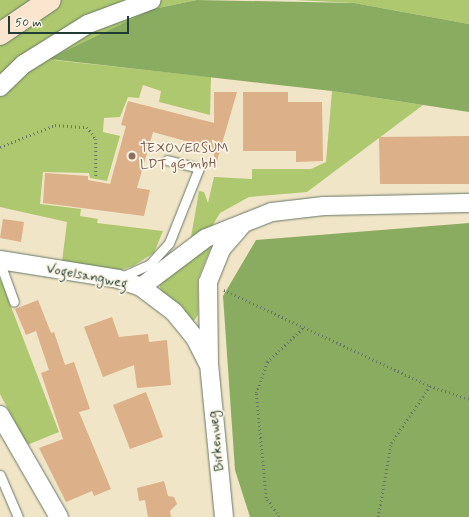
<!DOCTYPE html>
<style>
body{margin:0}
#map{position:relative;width:469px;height:517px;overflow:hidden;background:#f1e5c7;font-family:Mynerve,sans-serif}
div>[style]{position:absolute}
.green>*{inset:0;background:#adc86e}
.forest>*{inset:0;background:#8aac61}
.building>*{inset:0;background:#dcb088}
.path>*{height:2.5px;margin-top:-1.25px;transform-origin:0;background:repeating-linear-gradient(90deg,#687867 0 1px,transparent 0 4px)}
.roads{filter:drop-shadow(0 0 1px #687867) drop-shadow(0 0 1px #687867)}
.service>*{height:9px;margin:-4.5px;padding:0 4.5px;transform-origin:4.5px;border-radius:4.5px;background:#fff}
.minor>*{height:18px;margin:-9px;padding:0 9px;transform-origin:9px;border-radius:9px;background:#fff}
.secondary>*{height:22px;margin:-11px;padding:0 11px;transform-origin:11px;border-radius:11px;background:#fce5cf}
.dots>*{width:11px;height:11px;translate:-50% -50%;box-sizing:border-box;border:2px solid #fcf5e5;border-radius:50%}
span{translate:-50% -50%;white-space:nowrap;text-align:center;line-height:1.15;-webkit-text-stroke:3.5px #fcf5e5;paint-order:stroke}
.education-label{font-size:14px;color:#785e54}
.left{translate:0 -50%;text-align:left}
.street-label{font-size:14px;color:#1f3d34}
.scale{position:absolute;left:8px;top:16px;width:121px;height:18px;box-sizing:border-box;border:2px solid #1f3d34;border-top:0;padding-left:5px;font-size:12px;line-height:14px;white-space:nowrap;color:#1f3d34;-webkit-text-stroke:3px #fcf5e5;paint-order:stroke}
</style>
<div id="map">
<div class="green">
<i style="clip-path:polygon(0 0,197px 0,153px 9px,53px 60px,211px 77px,210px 115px,159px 102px,161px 91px,143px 85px,139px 98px,128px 97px,120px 117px,104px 118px,103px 132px,120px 136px,107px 181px,90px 178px,89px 173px,43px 172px,40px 204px,81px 209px,80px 216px,98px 219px,97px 223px,163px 231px,154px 253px,133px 266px,121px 270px,62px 262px,67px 222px,0 207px)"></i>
<i style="clip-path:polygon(295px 0,469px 0,469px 24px,354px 3px)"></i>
<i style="clip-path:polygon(332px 91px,423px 105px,307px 192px,249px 197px,220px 213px,211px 228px,191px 237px,199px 191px,204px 192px,208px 203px,214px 177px,252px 179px,252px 169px,311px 169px,326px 162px)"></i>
<i style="clip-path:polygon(212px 245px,198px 279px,198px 315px,193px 322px,161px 292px,159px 283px)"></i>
<i style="clip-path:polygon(0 278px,59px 432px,27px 445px,0 394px)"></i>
</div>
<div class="forest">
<i style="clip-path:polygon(197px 0,354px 3px,469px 24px,469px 112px,332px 91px,49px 59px,153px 9px)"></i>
<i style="clip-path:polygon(469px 223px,469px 517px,250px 517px,235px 470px,223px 296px,256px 240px)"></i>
</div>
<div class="building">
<i style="clip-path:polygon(214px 92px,237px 92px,217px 161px,214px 160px,214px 149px,153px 132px,137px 188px,150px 190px,144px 216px,43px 203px,45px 173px,88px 176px,88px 180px,110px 184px,126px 126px,121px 125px,128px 101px,214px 123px)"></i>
<i style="clip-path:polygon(243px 92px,288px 92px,288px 102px,322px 102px,323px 161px,296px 162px,296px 151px,243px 151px)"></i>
<i style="clip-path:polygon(469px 136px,469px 184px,380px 184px,379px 137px)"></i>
<i style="clip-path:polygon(3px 219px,24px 222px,21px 242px,0 238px)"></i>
<i style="clip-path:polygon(38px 300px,51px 333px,54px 332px,65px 365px,74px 362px,90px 409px,79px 412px,111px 489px,94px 496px,92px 491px,66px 502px,39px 448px,63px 439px,41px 373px,49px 370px,36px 331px,26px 335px,15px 309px)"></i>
<i style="clip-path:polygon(112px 317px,119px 337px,148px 334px,149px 342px,167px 340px,171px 385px,137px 388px,134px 365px,103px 377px,84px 327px)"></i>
<i style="clip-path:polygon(146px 392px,163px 437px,130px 449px,113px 405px)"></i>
<i style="clip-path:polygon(164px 481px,168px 496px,174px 497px,177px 504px,170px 511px,171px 517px,148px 517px,145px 500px,139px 501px,137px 488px)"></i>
</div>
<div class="path">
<i style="left:0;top:147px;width:59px;rotate:-21.8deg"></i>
<i style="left:55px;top:125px;width:32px;rotate:4deg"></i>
<i style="left:87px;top:127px;width:15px;rotate:53deg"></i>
<i style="left:96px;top:139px;width:38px;rotate:90deg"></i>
<i style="left:224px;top:290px;width:227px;rotate:25deg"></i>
<i style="left:430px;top:386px;width:41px;rotate:18.4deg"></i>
<i style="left:279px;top:517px;width:23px;rotate:-124deg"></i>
<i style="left:266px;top:498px;width:105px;rotate:-95.4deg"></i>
<i style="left:256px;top:393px;width:33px;rotate:-70deg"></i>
<i style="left:267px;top:362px;width:50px;rotate:-43.4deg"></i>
<i style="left:378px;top:517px;width:75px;rotate:-80deg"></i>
<i style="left:391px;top:443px;width:69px;rotate:-55.6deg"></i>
</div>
<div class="roads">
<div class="service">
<i style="left:0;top:263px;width:41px;rotate:70.3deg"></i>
<i style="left:119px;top:278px;width:34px;rotate:-24deg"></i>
<i style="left:150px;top:264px;width:28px;rotate:-48deg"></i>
<i style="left:169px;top:243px;width:81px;rotate:-68.2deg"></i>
<i style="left:199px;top:168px;width:33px;rotate:-166deg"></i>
<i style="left:0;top:475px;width:46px;rotate:66.8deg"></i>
</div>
<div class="minor">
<i style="left:0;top:87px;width:33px;rotate:-44deg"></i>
<i style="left:24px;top:64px;width:75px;rotate:-32deg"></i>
<i style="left:88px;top:24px;width:68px;rotate:-20.6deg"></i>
<i style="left:0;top:260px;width:120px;rotate:9.1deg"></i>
<i style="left:118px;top:279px;width:24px;rotate:19deg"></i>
<i style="left:141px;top:287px;width:41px;rotate:37.1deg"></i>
<i style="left:174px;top:312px;width:33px;rotate:51deg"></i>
<i style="left:195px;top:338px;width:27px;rotate:63deg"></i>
<i style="left:141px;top:287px;width:81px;rotate:-37deg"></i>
<i style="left:206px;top:238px;width:71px;rotate:-21.5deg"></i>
<i style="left:272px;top:212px;width:52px;rotate:-6.6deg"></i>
<i style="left:324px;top:206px;width:145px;rotate:-1.2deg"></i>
<i style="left:0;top:415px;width:118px;rotate:60deg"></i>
<i style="left:224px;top:517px;width:153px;rotate:-95.6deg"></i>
<i style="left:209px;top:365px;width:83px;rotate:-90.7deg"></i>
<i style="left:208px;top:282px;width:37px;rotate:-68deg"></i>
<i style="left:222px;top:248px;width:32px;rotate:-49deg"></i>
</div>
<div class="secondary">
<i style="left:0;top:34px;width:60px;rotate:-34.2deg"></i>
</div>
</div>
<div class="dots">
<i style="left:132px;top:156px;background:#8d6e63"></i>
</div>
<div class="education-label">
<span class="left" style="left:140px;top:156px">TEXOVERSUM<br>LDT gGmbH</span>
</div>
<div class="street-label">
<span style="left:87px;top:276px;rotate:11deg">Vogelsangweg</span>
<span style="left:216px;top:441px;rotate:-96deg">Birkenweg</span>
</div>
<div class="scale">50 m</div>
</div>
